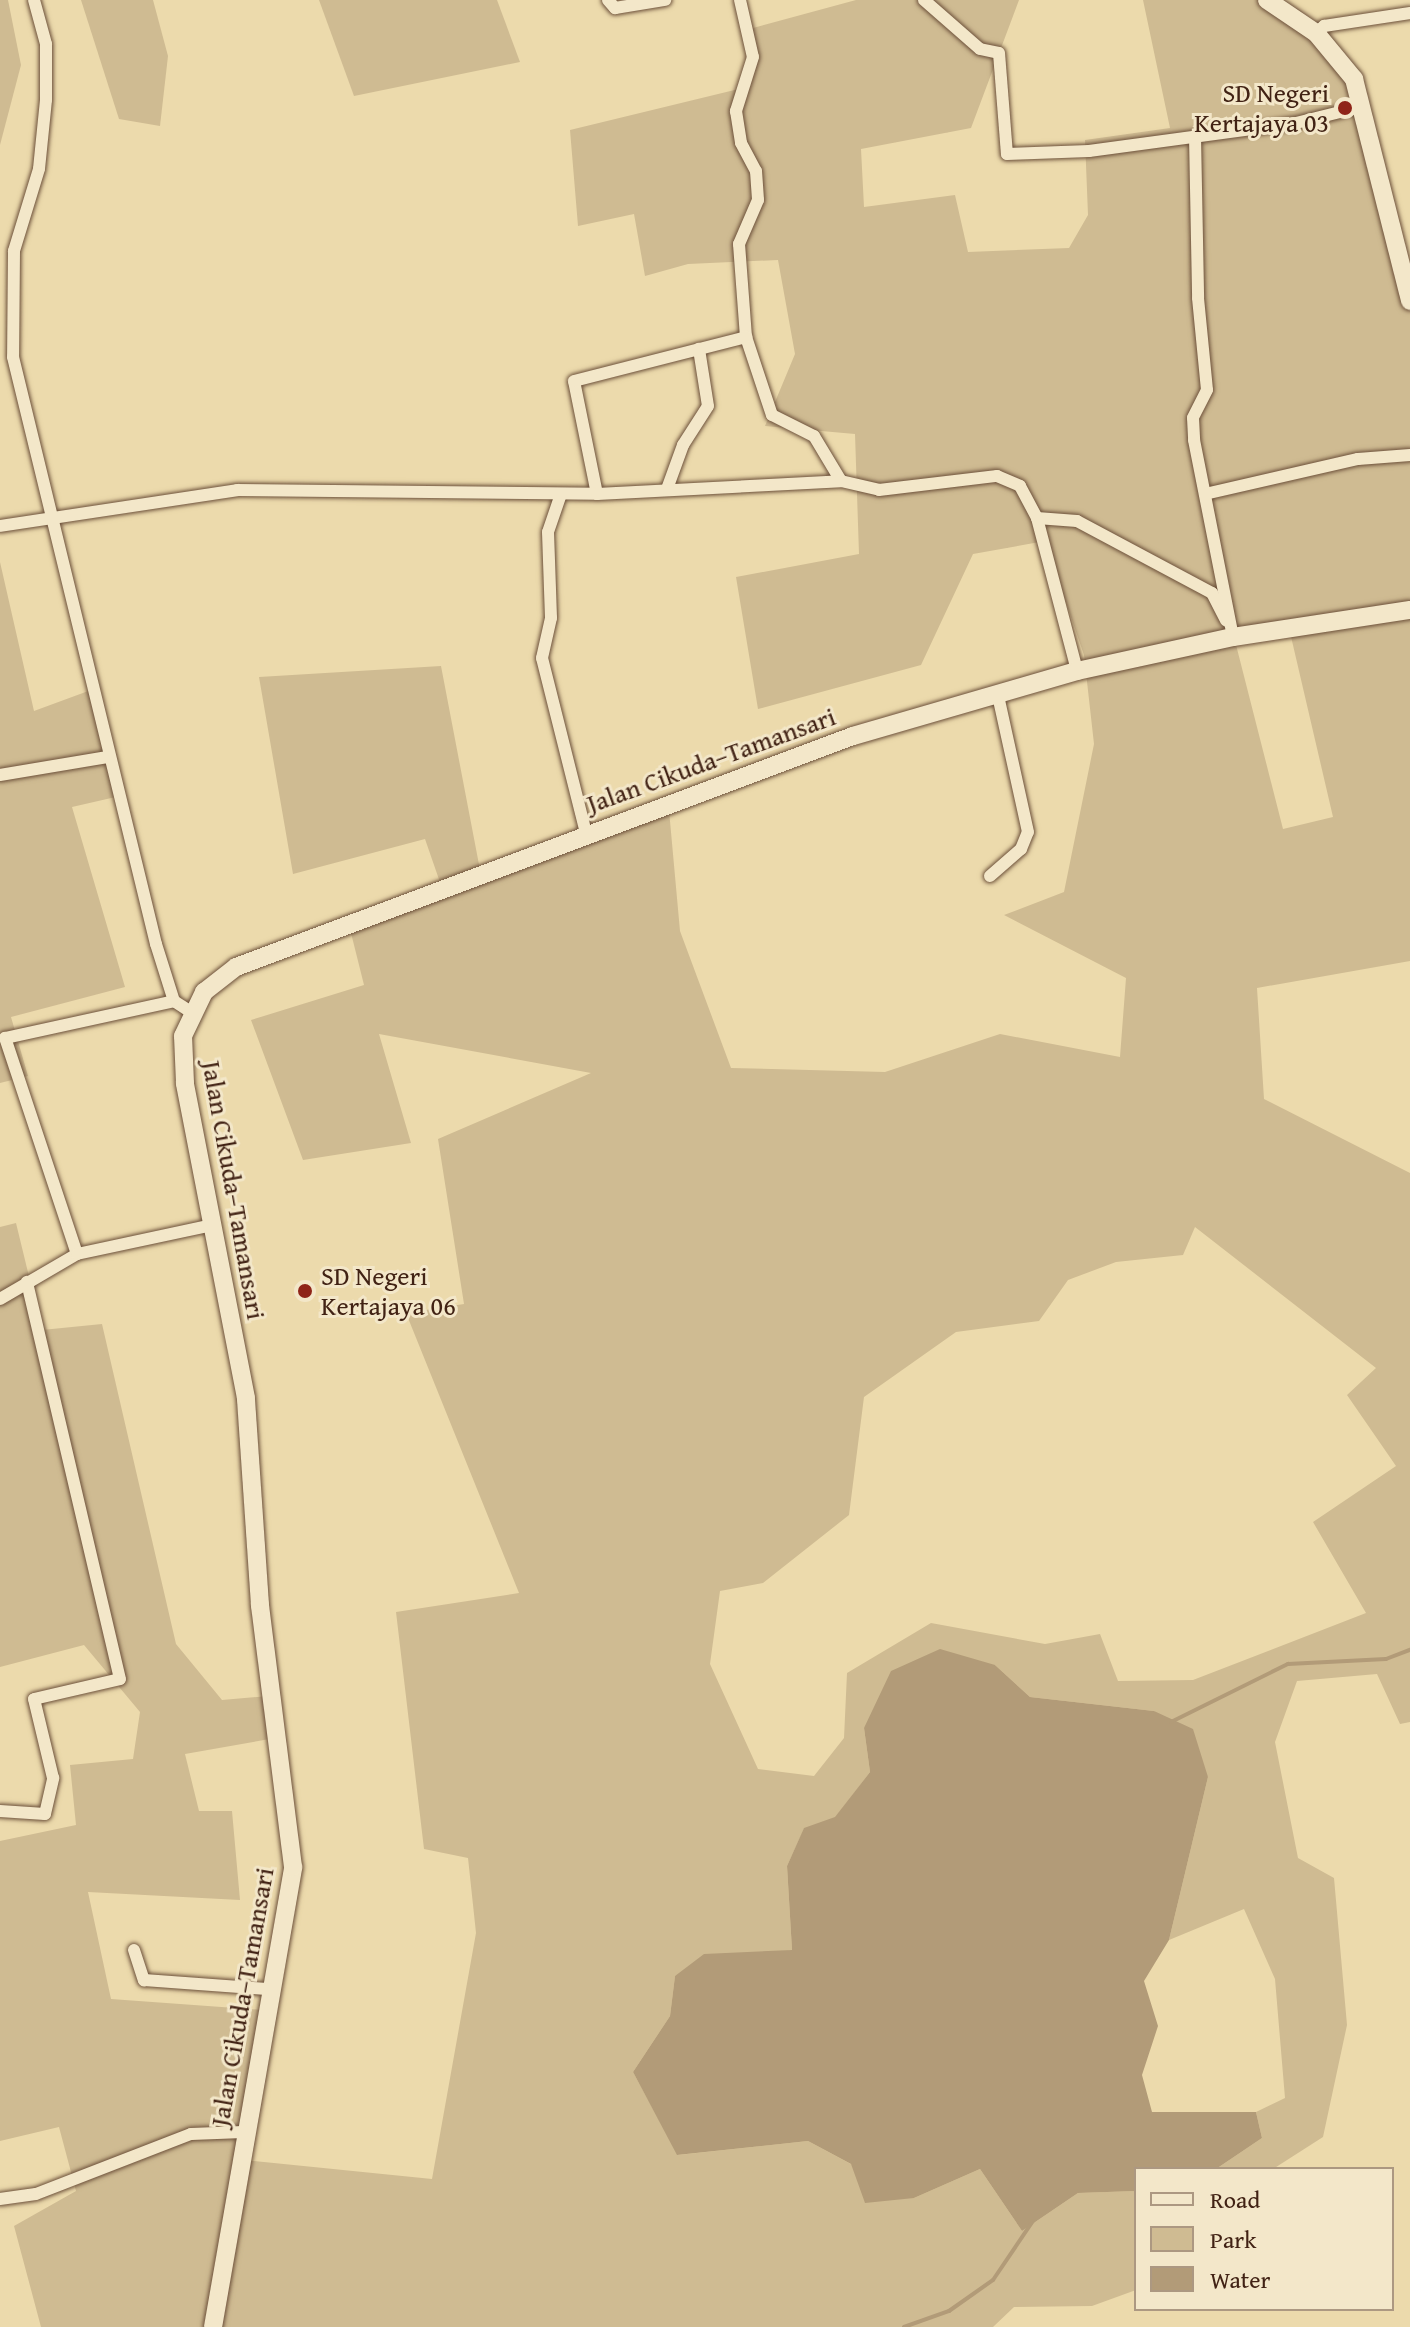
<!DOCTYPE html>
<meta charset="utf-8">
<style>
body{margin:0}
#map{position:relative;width:1410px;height:2327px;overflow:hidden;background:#ecdaac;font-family:"Gentium Book Plus",serif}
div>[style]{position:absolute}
.green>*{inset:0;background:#cfbb92}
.water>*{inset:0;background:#b29b78}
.stream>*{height:4px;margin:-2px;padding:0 2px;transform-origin:2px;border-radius:2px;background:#b29b78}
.roads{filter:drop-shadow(0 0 2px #6c503a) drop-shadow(0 0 2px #6c503a)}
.street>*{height:12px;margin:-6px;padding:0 6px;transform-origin:6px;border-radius:6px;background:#f3e7c9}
.secondary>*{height:18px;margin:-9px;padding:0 9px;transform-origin:9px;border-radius:9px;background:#f3e7c9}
.dots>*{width:22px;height:22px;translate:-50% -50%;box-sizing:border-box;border:4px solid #f3e7c9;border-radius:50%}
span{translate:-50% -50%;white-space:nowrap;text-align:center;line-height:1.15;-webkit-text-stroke:6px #f3e7c9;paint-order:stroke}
.poi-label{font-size:26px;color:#412214}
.right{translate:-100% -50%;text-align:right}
.left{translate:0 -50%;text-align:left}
.street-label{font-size:26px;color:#412214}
.legend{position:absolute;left:1134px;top:2167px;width:260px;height:144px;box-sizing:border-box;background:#f3e7c9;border:2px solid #ac9881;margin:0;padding:10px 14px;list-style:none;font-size:24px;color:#412214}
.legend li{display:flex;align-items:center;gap:16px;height:40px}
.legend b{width:40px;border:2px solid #ac9881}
</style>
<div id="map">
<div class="green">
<i style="clip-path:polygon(0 0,8px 0,21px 65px,0 145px)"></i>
<i style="clip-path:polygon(81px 0,153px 0,168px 56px,160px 126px,119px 119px)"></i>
<i style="clip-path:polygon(319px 0,497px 0,520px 62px,354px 96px)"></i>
<i style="clip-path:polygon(evenodd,856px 0,1019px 0,971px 128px,861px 149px,864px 207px,955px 195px,968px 252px,1069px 248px,1088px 215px,1085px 140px,1170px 128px,1143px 0,1281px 0,1301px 11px,1356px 79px,1410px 298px,1410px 961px,1257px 988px,1264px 1099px,1410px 1173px,1410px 1722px,1400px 1724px,1377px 1674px,1297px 1681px,1275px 1742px,1298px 1858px,1334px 1878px,1347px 2025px,1323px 2137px,1273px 2169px,1216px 2169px,1262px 2138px,1256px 2112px,1285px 2098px,1275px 1979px,1244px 1909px,1169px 1940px,1208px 1777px,1154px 1711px,1030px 1697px,995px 1665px,864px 1728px,870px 1772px,835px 1818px,804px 1829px,787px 1866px,792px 1950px,675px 1976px,670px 2016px,633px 2072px,678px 2155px,808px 2141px,914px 2198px,980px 2169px,1022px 2231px,1078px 2193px,1136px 2191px,1136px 2290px,1092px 2306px,1014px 2307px,993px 2327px,41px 2327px,14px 2226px,76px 2191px,59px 2127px,0 2141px,0 1841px,76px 1825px,70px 1765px,133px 1759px,140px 1712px,84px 1645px,0 1667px,0 1227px,16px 1223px,42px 1330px,102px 1324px,176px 1644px,222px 1700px,269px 1696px,275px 1738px,185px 1754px,199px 1811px,232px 1811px,240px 1900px,88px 1892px,111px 1999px,263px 2010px,244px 2160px,432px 2179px,476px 1933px,468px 1858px,424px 1849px,396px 1612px,519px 1593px,406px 1313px,464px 1304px,438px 1139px,591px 1073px,379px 1034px,411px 1143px,303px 1160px,251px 1020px,364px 985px,350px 929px,443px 891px,425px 839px,293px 874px,259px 677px,441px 666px,481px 875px,668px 799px,680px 931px,731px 1068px,885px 1072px,1000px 1034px,1120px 1057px,1126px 978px,1004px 915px,1064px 892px,1094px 744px,1084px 655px,1045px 541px,973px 554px,921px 665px,758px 709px,736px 577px,859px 554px,855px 434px,765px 426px,795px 354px,778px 260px,688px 264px,645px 276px,634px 214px,578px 226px,570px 130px,751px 86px,753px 28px,856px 0,1289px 628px,1333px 817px,1283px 829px,1233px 633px,1289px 628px,856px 0,1195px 1227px,1376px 1368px,1347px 1395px,1396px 1466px,1313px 1522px,1366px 1613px,1193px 1680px,1118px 1681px,1100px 1634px,1045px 1644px,931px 1623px,847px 1673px,844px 1738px,814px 1776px,758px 1769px,710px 1664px,720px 1591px,763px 1583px,849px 1515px,864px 1397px,956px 1332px,1039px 1321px,1068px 1280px,1116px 1262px,1183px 1255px,1195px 1227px)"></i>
<i style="clip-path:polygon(0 562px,34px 711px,91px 690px,120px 796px,72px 807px,125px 987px,11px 1017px,28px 1076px,0 1083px)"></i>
</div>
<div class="water">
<i style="clip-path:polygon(940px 1649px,995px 1665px,1030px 1697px,1154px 1711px,1193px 1729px,1208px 1777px,1169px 1940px,1144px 1981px,1158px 2026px,1142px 2075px,1152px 2112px,1256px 2112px,1262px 2138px,1216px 2169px,1136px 2169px,1136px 2191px,1078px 2193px,1022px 2231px,980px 2169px,914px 2198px,865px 2203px,851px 2164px,808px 2141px,677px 2155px,633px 2072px,670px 2016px,675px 1976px,704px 1954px,792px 1950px,787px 1866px,804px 1828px,835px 1817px,870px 1772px,864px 1728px,891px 1671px)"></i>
</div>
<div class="stream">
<i style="left:1171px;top:1722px;width:131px;rotate:-26.4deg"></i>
<i style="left:1288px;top:1664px;width:98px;rotate:-2.9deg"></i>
<i style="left:1386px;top:1659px;width:26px;rotate:-21deg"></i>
<i style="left:904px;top:2327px;width:48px;rotate:-19.6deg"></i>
<i style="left:949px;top:2311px;width:54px;rotate:-35.2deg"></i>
<i style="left:993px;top:2280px;width:71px;rotate:-55.9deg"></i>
</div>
<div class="roads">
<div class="street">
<i style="left:34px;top:0;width:46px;rotate:74.7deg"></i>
<i style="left:46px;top:44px;width:56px;rotate:90deg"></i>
<i style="left:46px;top:100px;width:69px;rotate:95.8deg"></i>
<i style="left:39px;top:169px;width:86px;rotate:107deg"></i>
<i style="left:14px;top:251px;width:106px;rotate:90.5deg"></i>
<i style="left:13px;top:357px;width:604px;rotate:76.31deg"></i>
<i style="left:156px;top:944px;width:60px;rotate:72.5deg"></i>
<i style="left:174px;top:1001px;width:20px;rotate:33deg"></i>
<i style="left:608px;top:0;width:11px;rotate:49deg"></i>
<i style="left:615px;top:8px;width:51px;rotate:-9.1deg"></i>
<i style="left:740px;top:0;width:58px;rotate:77.2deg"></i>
<i style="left:753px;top:57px;width:57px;rotate:107.5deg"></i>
<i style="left:736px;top:111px;width:32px;rotate:81deg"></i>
<i style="left:741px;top:143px;width:32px;rotate:62deg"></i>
<i style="left:756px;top:171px;width:29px;rotate:86deg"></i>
<i style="left:758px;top:200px;width:48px;rotate:113.4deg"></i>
<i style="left:739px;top:244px;width:93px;rotate:85.7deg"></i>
<i style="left:746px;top:337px;width:82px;rotate:71.6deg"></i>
<i style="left:772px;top:415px;width:47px;rotate:26.6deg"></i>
<i style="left:814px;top:436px;width:52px;rotate:59deg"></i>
<i style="left:924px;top:0;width:74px;rotate:41.2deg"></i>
<i style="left:980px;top:49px;width:19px;rotate:12deg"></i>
<i style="left:999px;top:53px;width:101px;rotate:85.5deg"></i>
<i style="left:1007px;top:154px;width:82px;rotate:-2.1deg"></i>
<i style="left:1089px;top:151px;width:209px;rotate:-7.7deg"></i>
<i style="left:1296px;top:123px;width:66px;rotate:-14deg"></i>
<i style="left:1316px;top:33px;width:11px;rotate:-41deg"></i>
<i style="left:1324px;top:26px;width:87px;rotate:-8.6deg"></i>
<i style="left:1195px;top:136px;width:162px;rotate:88.9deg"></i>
<i style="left:1198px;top:298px;width:92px;rotate:84.4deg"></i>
<i style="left:1207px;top:390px;width:31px;rotate:117deg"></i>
<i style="left:1193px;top:418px;width:22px;rotate:87deg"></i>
<i style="left:1194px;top:440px;width:201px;rotate:78.8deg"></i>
<i style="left:667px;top:489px;width:47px;rotate:-70deg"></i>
<i style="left:683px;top:445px;width:46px;rotate:-57.3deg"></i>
<i style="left:708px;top:406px;width:58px;rotate:-99deg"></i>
<i style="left:561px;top:494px;width:40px;rotate:108.9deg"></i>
<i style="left:548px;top:532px;width:86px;rotate:88deg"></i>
<i style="left:551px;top:618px;width:41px;rotate:102.7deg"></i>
<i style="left:542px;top:658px;width:180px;rotate:75.9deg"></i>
<i style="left:597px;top:494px;width:115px;rotate:-101.5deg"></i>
<i style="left:574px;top:381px;width:178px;rotate:-14.3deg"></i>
<i style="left:1205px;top:494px;width:157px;rotate:-12.9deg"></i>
<i style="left:1358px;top:459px;width:52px;rotate:-4.4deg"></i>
<i style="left:1037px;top:518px;width:40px;rotate:4.3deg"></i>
<i style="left:1077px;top:521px;width:153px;rotate:28.1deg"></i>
<i style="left:1212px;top:593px;width:31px;rotate:63deg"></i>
<i style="left:0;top:526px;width:240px;rotate:-8.6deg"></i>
<i style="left:237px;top:490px;width:360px;rotate:0.6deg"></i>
<i style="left:597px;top:494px;width:244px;rotate:-3deg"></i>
<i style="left:841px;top:481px;width:39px;rotate:13deg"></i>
<i style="left:879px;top:490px;width:119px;rotate:-6.8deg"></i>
<i style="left:997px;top:476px;width:25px;rotate:23deg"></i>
<i style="left:1020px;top:486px;width:36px;rotate:62deg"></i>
<i style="left:1037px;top:518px;width:158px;rotate:75.3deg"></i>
<i style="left:0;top:775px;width:109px;rotate:-9.5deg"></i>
<i style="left:990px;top:876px;width:41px;rotate:-41.1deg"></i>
<i style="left:1021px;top:849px;width:18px;rotate:-68deg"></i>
<i style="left:1028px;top:832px;width:140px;rotate:-102.4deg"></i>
<i style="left:77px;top:1254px;width:228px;rotate:-108.4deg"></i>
<i style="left:5px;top:1038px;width:173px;rotate:-12.3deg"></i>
<i style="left:0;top:1299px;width:89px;rotate:-30.3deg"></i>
<i style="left:77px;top:1254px;width:138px;rotate:-12.1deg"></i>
<i style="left:0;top:1811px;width:45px;rotate:3.8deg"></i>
<i style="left:45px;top:1814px;width:37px;rotate:-77deg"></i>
<i style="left:53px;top:1778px;width:81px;rotate:-103.5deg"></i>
<i style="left:34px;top:1699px;width:88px;rotate:-13.1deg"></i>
<i style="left:120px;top:1679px;width:408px;rotate:-103.2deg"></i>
<i style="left:134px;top:1950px;width:32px;rotate:72deg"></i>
<i style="left:144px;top:1980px;width:123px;rotate:4.2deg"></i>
<i style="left:0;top:2199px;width:36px;rotate:-8deg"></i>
<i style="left:36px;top:2194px;width:166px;rotate:-21.2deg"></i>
<i style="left:191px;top:2134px;width:52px;rotate:-2.2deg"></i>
</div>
<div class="secondary">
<i style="left:1267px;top:0;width:59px;rotate:34deg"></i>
<i style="left:1316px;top:33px;width:60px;rotate:50.4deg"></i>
<i style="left:1354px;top:79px;width:229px;rotate:75.8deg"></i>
<i style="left:213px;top:2327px;width:467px;rotate:-80.1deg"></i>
<i style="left:293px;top:1867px;width:264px;rotate:-97.2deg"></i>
<i style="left:260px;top:1605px;width:207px;rotate:-93.9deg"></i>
<i style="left:246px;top:1398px;width:321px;rotate:-101deg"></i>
<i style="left:185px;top:1083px;width:47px;rotate:-92.4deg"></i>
<i style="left:183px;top:1036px;width:49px;rotate:-64.5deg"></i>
<i style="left:204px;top:992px;width:41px;rotate:-38deg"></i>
<i style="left:236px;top:967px;width:659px;rotate:-20.53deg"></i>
<i style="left:853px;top:736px;width:233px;rotate:-16.2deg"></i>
<i style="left:1077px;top:671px;width:160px;rotate:-12.3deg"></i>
<i style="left:1233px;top:637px;width:179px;rotate:-8.7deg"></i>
</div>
</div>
<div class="dots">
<i style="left:1345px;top:108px;background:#8f2418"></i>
<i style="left:305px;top:1291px;background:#8f2418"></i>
</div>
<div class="poi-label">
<span class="right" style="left:1329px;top:108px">SD Negeri<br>Kertajaya 03</span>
<span class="left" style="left:321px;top:1291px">SD Negeri<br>Kertajaya 06</span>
</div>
<div class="street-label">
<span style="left:711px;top:760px;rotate:-20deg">Jalan Cikuda–Tamansari</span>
<span style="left:234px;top:1190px;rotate:80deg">Jalan Cikuda–Tamansari</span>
<span style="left:242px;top:1997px;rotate:-80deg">Jalan Cikuda–Tamansari</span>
</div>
<ul class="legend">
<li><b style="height:10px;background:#f3e7c9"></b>Road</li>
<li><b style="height:22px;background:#cfbb92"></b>Park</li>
<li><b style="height:22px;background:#b29b78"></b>Water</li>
</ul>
</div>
